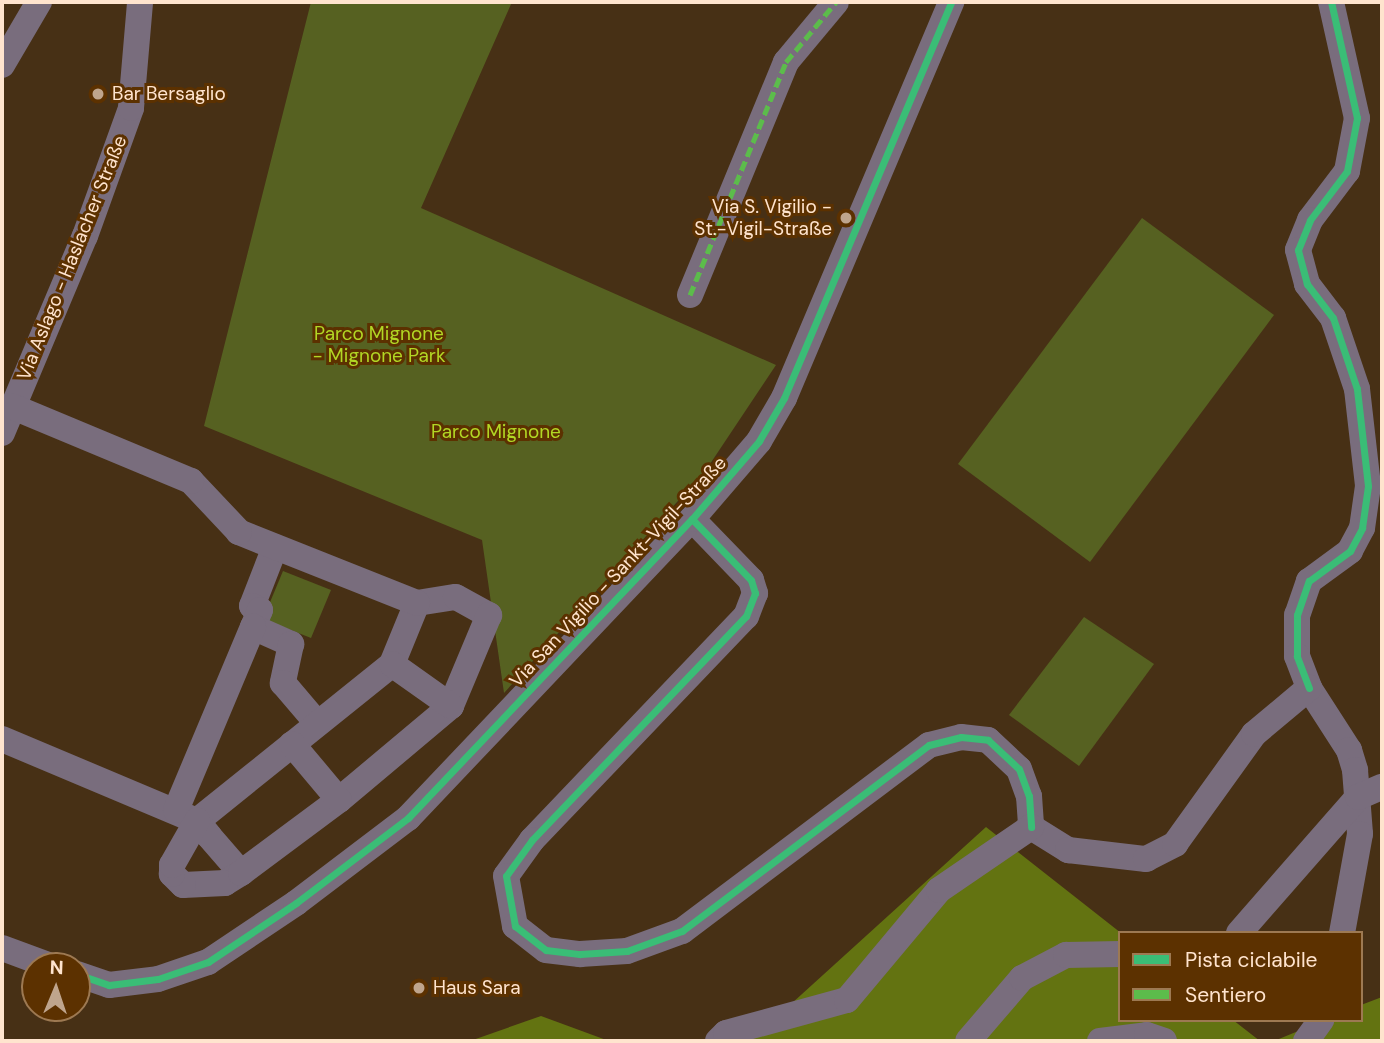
<!DOCTYPE html>
<meta charset="utf-8">
<style>
body{margin:0}
#map{position:relative;width:1384px;height:1043px;overflow:hidden;background:#473015;font-family:"DM Sans",sans-serif}
div>[style]{position:absolute}
.green>*{inset:0;background:#566121}
.forest>*{inset:0;background:#637311}
.minor>*{height:26px;margin:-13px;padding:0 13px;transform-origin:13px;border-radius:13px;background:#796d7d}
.quiet>*{height:5px;margin-top:-2.5px;transform-origin:0;background:repeating-linear-gradient(90deg,#5cbc4b 0 10px,transparent 0 15px)}
.cycleway>*{height:7px;margin:-3.5px;padding:0 3.5px;transform-origin:3.5px;border-radius:3.5px;background:#3abd76}
.dots>*{width:19px;height:19px;translate:-50% -50%;box-sizing:border-box;border:4px solid #5c3100;border-radius:50%}
span{translate:-50% -50%;white-space:nowrap;text-align:center;line-height:1.15;-webkit-text-stroke:6px #5c3100;paint-order:stroke}
.poi-label{font-size:19px;color:#ffe4ce}
.left{translate:0 -50%;text-align:left}
.right{translate:-100% -50%;text-align:right}
.street-label{font-size:19px;color:#ffe4ce}
.park-label{font-size:19px;color:#b2d724}
.frame{position:absolute;inset:0;border:4px solid #ffe4ce;pointer-events:none}
.legend{position:absolute;left:1118px;top:931px;width:245px;height:91px;box-sizing:border-box;background:#5c3100;border:2px solid #9d7952;margin:0;padding:9px 12px;list-style:none;font-size:21px;color:#ffe4ce}
.legend li{display:flex;align-items:center;gap:14px;height:35px}
.legend b{width:35px;border:2px solid #9d7952}
.north{position:absolute;left:21px;top:952px;width:70px;height:70px;box-sizing:border-box;background:#5c3100;border:2px solid #9d7952;border-radius:50%;rotate:2deg;font-size:19px;font-weight:700;line-height:28px;text-align:center;color:#ffe4ce}
.north::after{content:'';display:block;margin:auto;width:24px;height:32px;background:#bfa58d;clip-path:polygon(50% 0,100% 100%,50% 72%,0 100%)}
</style>
<div id="map">
<div class="green">
<i style="clip-path:polygon(311px 2px,512px 2px,421px 208px,776px 365px,706px 470px,504px 693px,482px 540px,204px 426px)"></i>
<i style="clip-path:polygon(1142px 218px,1274px 315px,1090px 562px,958px 464px)"></i>
<i style="clip-path:polygon(283px 571px,331px 590px,311px 638px,263px 619px)"></i>
<i style="clip-path:polygon(1084px 617px,1154px 664px,1079px 766px,1009px 715px)"></i>
</div>
<div class="forest">
<i style="clip-path:polygon(986px 827px,1121px 933px,1120px 1020px,1233px 1020px,1260px 1041px,727px 1041px,769px 1024px)"></i>
<i style="clip-path:polygon(1382px 997px,1382px 1041px,1274px 1041px,1325px 1020px,1361px 1020px,1361px 1005px)"></i>
<i style="clip-path:polygon(541px 1016px,609px 1041px,470px 1041px)"></i>
</div>
<div class="minor">
<i style="left:1331px;top:2px;width:119px;rotate:77.4deg"></i>
<i style="left:1357px;top:118px;width:54px;rotate:100.7deg"></i>
<i style="left:1347px;top:171px;width:61px;rotate:127.1deg"></i>
<i style="left:1310px;top:220px;width:32px;rotate:112deg"></i>
<i style="left:1298px;top:250px;width:35px;rotate:75deg"></i>
<i style="left:1307px;top:284px;width:43px;rotate:52.6deg"></i>
<i style="left:1333px;top:318px;width:75px;rotate:71.3deg"></i>
<i style="left:1357px;top:389px;width:98px;rotate:83.5deg"></i>
<i style="left:1368px;top:486px;width:42px;rotate:98.1deg"></i>
<i style="left:1362px;top:528px;width:26px;rotate:118deg"></i>
<i style="left:1350px;top:551px;width:51px;rotate:143.8deg"></i>
<i style="left:1309px;top:581px;width:36px;rotate:109deg"></i>
<i style="left:1297px;top:615px;width:41px;rotate:90deg"></i>
<i style="left:1297px;top:656px;width:34px;rotate:69deg"></i>
<i style="left:1309px;top:688px;width:74px;rotate:57.2deg"></i>
<i style="left:1349px;top:750px;width:21px;rotate:73deg"></i>
<i style="left:1355px;top:770px;width:64px;rotate:85.5deg"></i>
<i style="left:1360px;top:834px;width:101px;rotate:100.3deg"></i>
<i style="left:2px;top:65px;width:73px;rotate:-59.6deg"></i>
<i style="left:690px;top:295px;width:252px;rotate:-67.6deg"></i>
<i style="left:786px;top:62px;width:78px;rotate:-50.2deg"></i>
<i style="left:2px;top:433px;width:214px;rotate:-67.2deg"></i>
<i style="left:85px;top:236px;width:136px;rotate:-70.2deg"></i>
<i style="left:131px;top:108px;width:106px;rotate:-85.1deg"></i>
<i style="left:692px;top:519px;width:85px;rotate:46deg"></i>
<i style="left:751px;top:580px;width:14px;rotate:73deg"></i>
<i style="left:755px;top:593px;width:25px;rotate:111deg"></i>
<i style="left:746px;top:616px;width:310px;rotate:133.7deg"></i>
<i style="left:532px;top:840px;width:44px;rotate:125.8deg"></i>
<i style="left:506px;top:876px;width:51px;rotate:79.8deg"></i>
<i style="left:515px;top:926px;width:39px;rotate:38deg"></i>
<i style="left:546px;top:950px;width:34px;rotate:7deg"></i>
<i style="left:580px;top:954px;width:47px;rotate:-3.7deg"></i>
<i style="left:627px;top:951px;width:59px;rotate:-20deg"></i>
<i style="left:682px;top:931px;width:309px;rotate:-37deg"></i>
<i style="left:929px;top:745px;width:33px;rotate:-14deg"></i>
<i style="left:961px;top:737px;width:27px;rotate:6deg"></i>
<i style="left:988px;top:740px;width:42px;rotate:43.1deg"></i>
<i style="left:1019px;top:769px;width:29px;rotate:70deg"></i>
<i style="left:1029px;top:796px;width:31px;rotate:86deg"></i>
<i style="left:275px;top:547px;width:63px;rotate:111.3deg"></i>
<i style="left:252px;top:606px;width:9px;rotate:27deg"></i>
<i style="left:260px;top:610px;width:18px;rotate:112deg"></i>
<i style="left:253px;top:627px;width:42px;rotate:24.1deg"></i>
<i style="left:291px;top:644px;width:40px;rotate:102deg"></i>
<i style="left:283px;top:683px;width:52px;rotate:49.6deg"></i>
<i style="left:417px;top:603px;width:39px;rotate:-9deg"></i>
<i style="left:456px;top:597px;width:38px;rotate:29deg"></i>
<i style="left:489px;top:615px;width:99px;rotate:112.7deg"></i>
<i style="left:2px;top:739px;width:212px;rotate:22.8deg"></i>
<i style="left:197px;top:821px;width:250px;rotate:-38.8deg"></i>
<i style="left:392px;top:664px;width:66px;rotate:-67.7deg"></i>
<i style="left:417px;top:603px;width:192px;rotate:-158.3deg"></i>
<i style="left:239px;top:532px;width:70px;rotate:-133.3deg"></i>
<i style="left:191px;top:481px;width:193px;rotate:-157.4deg"></i>
<i style="left:339px;top:800px;width:146px;rotate:-40deg"></i>
<i style="left:451px;top:706px;width:72px;rotate:-144.6deg"></i>
<i style="left:176px;top:810px;width:199px;rotate:-67.2deg"></i>
<i style="left:197px;top:821px;width:19px;rotate:51deg"></i>
<i style="left:209px;top:836px;width:49px;rotate:49.1deg"></i>
<i style="left:241px;top:873px;width:19px;rotate:148deg"></i>
<i style="left:225px;top:883px;width:42px;rotate:177.3deg"></i>
<i style="left:183px;top:885px;width:16px;rotate:-135deg"></i>
<i style="left:172px;top:874px;width:9px;rotate:-90deg"></i>
<i style="left:172px;top:865px;width:51px;rotate:-60.4deg"></i>
<i style="left:1031px;top:827px;width:44px;rotate:31.9deg"></i>
<i style="left:1068px;top:850px;width:79px;rotate:6.6deg"></i>
<i style="left:1146px;top:859px;width:33px;rotate:-27deg"></i>
<i style="left:1175px;top:844px;width:135px;rotate:-54.3deg"></i>
<i style="left:1254px;top:734px;width:72px;rotate:-39.9deg"></i>
<i style="left:241px;top:873px;width:122px;rotate:-36.7deg"></i>
<i style="left:339px;top:800px;width:73px;rotate:-130deg"></i>
<i style="left:1239px;top:933px;width:181px;rotate:-48.8deg"></i>
<i style="left:1358px;top:797px;width:26px;rotate:-23deg"></i>
<i style="left:2px;top:948px;width:52px;rotate:20.2deg"></i>
<i style="left:77px;top:974px;width:34px;rotate:19deg"></i>
<i style="left:109px;top:985px;width:49px;rotate:-7deg"></i>
<i style="left:158px;top:979px;width:53px;rotate:-18.8deg"></i>
<i style="left:208px;top:962px;width:106px;rotate:-33.8deg"></i>
<i style="left:296px;top:903px;width:141px;rotate:-37.2deg"></i>
<i style="left:408px;top:818px;width:412px;rotate:-46.5deg"></i>
<i style="left:692px;top:519px;width:103px;rotate:-49.3deg"></i>
<i style="left:759px;top:441px;width:50px;rotate:-59.8deg"></i>
<i style="left:784px;top:398px;width:430px;rotate:-67.1deg"></i>
<i style="left:718px;top:1041px;width:11px;rotate:-45deg"></i>
<i style="left:726px;top:1033px;width:125px;rotate:-15.3deg"></i>
<i style="left:847px;top:1000px;width:143px;rotate:-50.1deg"></i>
<i style="left:939px;top:890px;width:112px;rotate:-34.4deg"></i>
<i style="left:968px;top:1041px;width:83px;rotate:-49.4deg"></i>
<i style="left:1022px;top:978px;width:50px;rotate:-27.6deg"></i>
<i style="left:1066px;top:955px;width:54px;rotate:-1.1deg"></i>
<i style="left:1100px;top:1041px;width:47px;rotate:-7.3deg"></i>
<i style="left:1147px;top:1035px;width:18px;rotate:19deg"></i>
<i style="left:1306px;top:1041px;width:26px;rotate:-54deg"></i>
</div>
<div class="quiet">
<i style="left:690px;top:295px;width:252px;rotate:-67.6deg"></i>
<i style="left:786px;top:62px;width:78px;rotate:-50.2deg"></i>
</div>
<div class="cycleway">
<i style="left:692px;top:519px;width:85px;rotate:46deg"></i>
<i style="left:751px;top:580px;width:14px;rotate:73deg"></i>
<i style="left:755px;top:593px;width:25px;rotate:111deg"></i>
<i style="left:746px;top:616px;width:310px;rotate:133.7deg"></i>
<i style="left:532px;top:840px;width:44px;rotate:125.8deg"></i>
<i style="left:506px;top:876px;width:51px;rotate:79.8deg"></i>
<i style="left:515px;top:926px;width:39px;rotate:38deg"></i>
<i style="left:546px;top:950px;width:34px;rotate:7deg"></i>
<i style="left:580px;top:954px;width:47px;rotate:-3.7deg"></i>
<i style="left:627px;top:951px;width:59px;rotate:-20deg"></i>
<i style="left:682px;top:931px;width:309px;rotate:-37deg"></i>
<i style="left:929px;top:745px;width:33px;rotate:-14deg"></i>
<i style="left:961px;top:737px;width:27px;rotate:6deg"></i>
<i style="left:988px;top:740px;width:42px;rotate:43.1deg"></i>
<i style="left:1019px;top:769px;width:29px;rotate:70deg"></i>
<i style="left:1029px;top:796px;width:31px;rotate:86deg"></i>
<i style="left:1309px;top:688px;width:34px;rotate:-111deg"></i>
<i style="left:1297px;top:656px;width:41px;rotate:-90deg"></i>
<i style="left:1297px;top:615px;width:36px;rotate:-71deg"></i>
<i style="left:1309px;top:581px;width:51px;rotate:-36.2deg"></i>
<i style="left:1350px;top:551px;width:26px;rotate:-62deg"></i>
<i style="left:1362px;top:528px;width:42px;rotate:-81.9deg"></i>
<i style="left:1368px;top:486px;width:98px;rotate:-96.5deg"></i>
<i style="left:1357px;top:389px;width:75px;rotate:-108.7deg"></i>
<i style="left:1333px;top:318px;width:43px;rotate:-127.4deg"></i>
<i style="left:1307px;top:284px;width:35px;rotate:-105deg"></i>
<i style="left:1298px;top:250px;width:32px;rotate:-68deg"></i>
<i style="left:1310px;top:220px;width:61px;rotate:-52.9deg"></i>
<i style="left:1347px;top:171px;width:54px;rotate:-79.3deg"></i>
<i style="left:1357px;top:118px;width:119px;rotate:-102.6deg"></i>
<i style="left:77px;top:974px;width:34px;rotate:19deg"></i>
<i style="left:109px;top:985px;width:49px;rotate:-7deg"></i>
<i style="left:158px;top:979px;width:53px;rotate:-18.8deg"></i>
<i style="left:208px;top:962px;width:106px;rotate:-33.8deg"></i>
<i style="left:296px;top:903px;width:141px;rotate:-37.2deg"></i>
<i style="left:408px;top:818px;width:412px;rotate:-46.5deg"></i>
<i style="left:692px;top:519px;width:103px;rotate:-49.3deg"></i>
<i style="left:759px;top:441px;width:50px;rotate:-59.8deg"></i>
<i style="left:784px;top:398px;width:430px;rotate:-67.1deg"></i>
</div>
<div class="dots">
<i style="left:98px;top:94px;background:#bfa58d"></i>
<i style="left:846px;top:218px;background:#bfa58d"></i>
<i style="left:419px;top:988px;background:#bfa58d"></i>
</div>
<div class="poi-label">
<span class="left" style="left:112px;top:94px">Bar Bersaglio</span>
<span class="right" style="left:832px;top:218px">Via S. Vigilio -<br>St.-Vigil-Straße</span>
<span class="left" style="left:433px;top:988px">Haus Sara</span>
</div>
<div class="street-label">
<span style="left:72px;top:258px;rotate:-68deg">Via Aslago - Haslacher Straße</span>
<span style="left:618px;top:572px;rotate:-47deg">Via San Vigilio - Sankt-Vigil-Straße</span>
</div>
<div class="park-label">
<span style="left:379px;top:345px">Parco Mignone<br>- Mignone Park</span>
<span style="left:496px;top:432px">Parco Mignone</span>
</div>
<div class="frame"></div>
<ul class="legend">
<li><b style="height:9px;background:#3abd76"></b>Pista ciclabile</li>
<li><b style="height:9px;background:#5cbc4b"></b>Sentiero</li>
</ul>
<div class="north">N</div>
</div>
